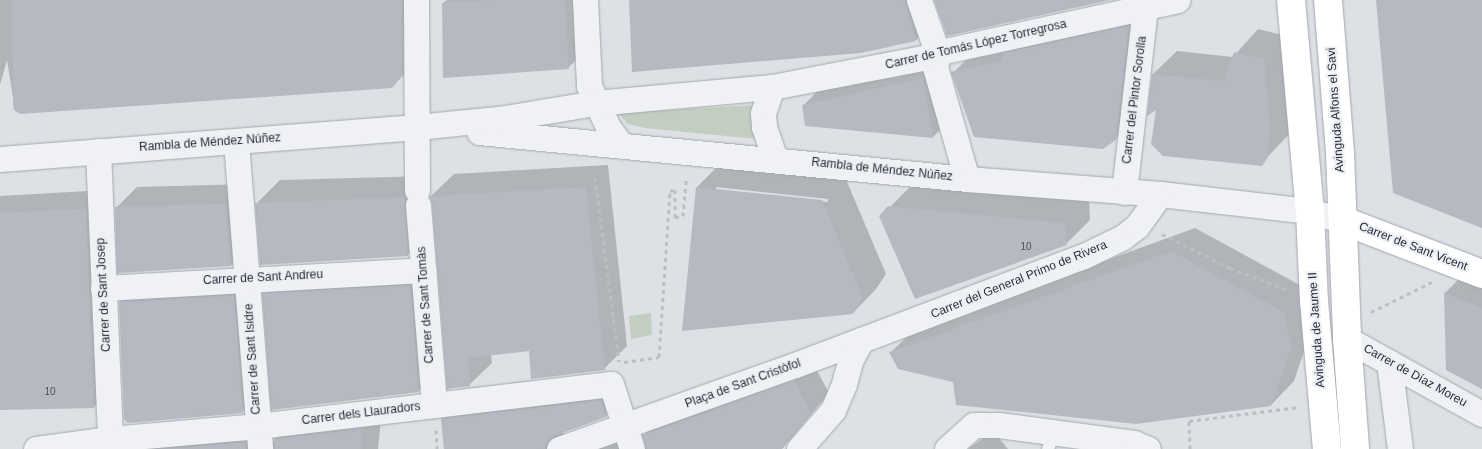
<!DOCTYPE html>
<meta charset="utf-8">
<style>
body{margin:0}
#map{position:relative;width:1482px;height:449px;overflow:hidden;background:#dde0e5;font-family:Arial,sans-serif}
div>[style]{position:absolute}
.green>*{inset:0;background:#c2cebf}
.shadow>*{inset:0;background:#0003}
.building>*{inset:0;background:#b5b9c1}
.path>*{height:3px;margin-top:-1.5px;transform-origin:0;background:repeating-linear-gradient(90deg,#bcbec4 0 4px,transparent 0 8px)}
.roads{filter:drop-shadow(0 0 1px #a3a7ae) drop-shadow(0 0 1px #a3a7ae)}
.lane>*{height:12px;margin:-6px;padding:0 6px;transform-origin:6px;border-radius:6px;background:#f0f1f4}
.street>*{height:25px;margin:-12.5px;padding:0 12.5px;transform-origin:12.5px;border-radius:12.5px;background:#f0f1f4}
.secondary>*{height:28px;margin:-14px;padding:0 14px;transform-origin:14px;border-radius:14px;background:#fff}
.primary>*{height:28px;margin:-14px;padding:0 14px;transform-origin:14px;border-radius:14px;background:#fff}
span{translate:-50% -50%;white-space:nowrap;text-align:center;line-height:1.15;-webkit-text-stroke:4px #eceff3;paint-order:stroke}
.number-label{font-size:10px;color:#4c505c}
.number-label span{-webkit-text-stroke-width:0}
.street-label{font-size:12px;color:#292d3a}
</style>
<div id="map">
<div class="green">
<i style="clip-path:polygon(756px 105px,757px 139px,645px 128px,628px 124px,618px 113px)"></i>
<i style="clip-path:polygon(651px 313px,652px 335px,631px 339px,629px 316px)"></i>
</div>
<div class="shadow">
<i style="clip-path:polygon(0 0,424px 0,414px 64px,392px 87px,15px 109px,7px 60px,0 85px)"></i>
<i style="clip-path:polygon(447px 0,584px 0,587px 49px,568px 68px,443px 3px)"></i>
<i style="clip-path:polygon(630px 0,933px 0,938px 18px,916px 40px)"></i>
<i style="clip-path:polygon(1149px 6px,1136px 118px,1115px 139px,953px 73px,974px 52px)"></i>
<i style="clip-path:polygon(1258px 29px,1287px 36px,1291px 132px,1261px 164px,1157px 107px,1149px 113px,1153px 74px,1177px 51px,1233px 57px)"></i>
<i style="clip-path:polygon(946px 56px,956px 114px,933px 137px,804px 105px,827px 81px)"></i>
<i style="clip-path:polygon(evenodd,720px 164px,845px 177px,886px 274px,876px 289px,853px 313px,697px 187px,720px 164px,716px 187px,828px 199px,828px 202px,716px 190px,716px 187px)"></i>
<i style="clip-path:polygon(608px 165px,627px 346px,604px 369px,530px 350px,491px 354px,492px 363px,469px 385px,431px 196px,454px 174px)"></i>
<i style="clip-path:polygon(428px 176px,426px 182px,430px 232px,407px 255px,256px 204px,280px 180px)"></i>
<i style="clip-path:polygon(247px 184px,252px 244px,231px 265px,116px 208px,137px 187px)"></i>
<i style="clip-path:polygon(913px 184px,1089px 200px,1090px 220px,1066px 244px,881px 216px)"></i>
<i style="clip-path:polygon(105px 190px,113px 387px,94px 407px,0 409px,0 196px)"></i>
<i style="clip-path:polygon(1195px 228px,1307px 289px,1314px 322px,1294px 381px,1271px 405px,954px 381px,890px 353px,914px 330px)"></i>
<i style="clip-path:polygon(429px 266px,437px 372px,418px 391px,264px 294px,283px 274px)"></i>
<i style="clip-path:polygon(1466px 272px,1482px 278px,1482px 388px,1445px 293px)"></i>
<i style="clip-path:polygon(254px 275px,263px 391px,242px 412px,120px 302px,141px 281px)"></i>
<i style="clip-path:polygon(813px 363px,829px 393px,782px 449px,445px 449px,442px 419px,460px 401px,619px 382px,624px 397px,606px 416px,563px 431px,564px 436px,634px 427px,641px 442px,645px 443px,644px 435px,662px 416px)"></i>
<i style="clip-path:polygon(382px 409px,378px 449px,99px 449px,268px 438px,275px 443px,275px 439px,295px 419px)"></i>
<i style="clip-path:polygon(993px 431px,1008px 449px,968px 449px)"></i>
</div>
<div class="building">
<i style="clip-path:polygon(12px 0,402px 0,402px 76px,392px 88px,20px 114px,14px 110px,13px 104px)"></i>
<i style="clip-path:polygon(492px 0,565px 0,569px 69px,443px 78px,442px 3px)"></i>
<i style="clip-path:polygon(629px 0,905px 0,916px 41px,861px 53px,632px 72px)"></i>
<i style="clip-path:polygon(934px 0,1110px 0,947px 36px)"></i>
<i style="clip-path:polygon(1376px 0,1482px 0,1482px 228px,1393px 193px)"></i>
<i style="clip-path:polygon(1129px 25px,1116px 140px,1103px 149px,974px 137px,951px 72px,1003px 61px,1002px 53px)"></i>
<i style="clip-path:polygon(1234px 52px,1264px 59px,1270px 127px,1268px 157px,1262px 166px,1163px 156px,1151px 144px,1156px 110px,1147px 116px,1152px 74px,1224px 81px)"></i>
<i style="clip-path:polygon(923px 78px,933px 138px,805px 126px,802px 105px)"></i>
<i style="clip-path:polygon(586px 187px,605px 370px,531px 379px,529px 351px,468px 358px,470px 386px,447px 389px,432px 204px,430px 196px)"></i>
<i style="clip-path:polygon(696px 187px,822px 200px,863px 298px,853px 314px,682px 331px)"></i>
<i style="clip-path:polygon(405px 197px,408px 256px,260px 265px,255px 203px)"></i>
<i style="clip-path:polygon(209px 204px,226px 204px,231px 266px,117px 273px,115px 207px)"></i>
<i style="clip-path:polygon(888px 206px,1066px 223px,1067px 245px,915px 299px,879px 216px)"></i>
<i style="clip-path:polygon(73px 209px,86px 209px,94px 408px,0 410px,0 213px)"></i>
<i style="clip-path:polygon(1171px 251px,1284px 312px,1292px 346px,1271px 406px,1136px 424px,956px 405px,953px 382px,898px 369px,889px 352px)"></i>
<i style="clip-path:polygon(410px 285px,419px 392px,271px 410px,262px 293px)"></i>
<i style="clip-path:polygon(1444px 292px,1482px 308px,1482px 389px,1446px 370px)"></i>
<i style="clip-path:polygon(234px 295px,243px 413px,128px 423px,124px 419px,119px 302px)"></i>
<i style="clip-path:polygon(794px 380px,811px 413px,781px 449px,646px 449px,642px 435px)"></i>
<i style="clip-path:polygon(601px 400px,606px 417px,554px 436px,548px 440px,545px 449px,444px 449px,441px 419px)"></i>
<i style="clip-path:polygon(363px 428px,361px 449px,274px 449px,274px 439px)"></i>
<i style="clip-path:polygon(245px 442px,246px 449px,163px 449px)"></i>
</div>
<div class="path">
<i style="left:595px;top:177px;width:186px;rotate:82.6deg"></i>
<i style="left:1162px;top:234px;width:76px;rotate:26.6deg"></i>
<i style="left:1230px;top:268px;width:62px;rotate:20.8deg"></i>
<i style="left:1371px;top:312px;width:68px;rotate:-26.2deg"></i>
<i style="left:624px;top:362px;width:35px;rotate:-8deg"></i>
<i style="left:659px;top:357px;width:166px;rotate:-86.2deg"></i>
<i style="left:670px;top:191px;width:5px;rotate:-11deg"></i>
<i style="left:675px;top:190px;width:27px;rotate:90deg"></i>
<i style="left:675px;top:217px;width:8px;rotate:-7deg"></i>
<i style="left:683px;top:216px;width:38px;rotate:-85deg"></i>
<i style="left:436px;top:430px;width:19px;rotate:87deg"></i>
<i style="left:1190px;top:449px;width:28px;rotate:-92deg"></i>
<i style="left:1189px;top:421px;width:111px;rotate:-7.3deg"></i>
</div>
<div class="roads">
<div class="lane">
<i style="left:1048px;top:449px;width:19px;rotate:-69deg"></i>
</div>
<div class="street">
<i style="left:416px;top:0;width:190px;rotate:89.7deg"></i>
<i style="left:585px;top:0;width:86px;rotate:87.3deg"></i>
<i style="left:589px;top:86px;width:45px;rotate:65.1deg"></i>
<i style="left:608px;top:127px;width:22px;rotate:54deg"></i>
<i style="left:919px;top:0;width:58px;rotate:70.9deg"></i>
<i style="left:938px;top:55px;width:12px;rotate:104deg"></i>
<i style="left:935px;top:67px;width:116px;rotate:74.1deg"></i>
<i style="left:772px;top:87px;width:28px;rotate:109deg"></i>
<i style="left:763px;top:113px;width:14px;rotate:86deg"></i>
<i style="left:764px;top:127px;width:34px;rotate:71deg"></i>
<i style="left:479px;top:132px;width:490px;rotate:5.5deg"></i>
<i style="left:967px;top:179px;width:194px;rotate:4.4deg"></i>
<i style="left:1160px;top:194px;width:151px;rotate:6.5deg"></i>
<i style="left:1310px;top:211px;width:35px;rotate:16deg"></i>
<i style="left:236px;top:142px;width:308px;rotate:85.5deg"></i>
<i style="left:98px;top:151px;width:288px;rotate:87.6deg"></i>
<i style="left:0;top:159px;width:418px;rotate:-4.4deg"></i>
<i style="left:417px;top:127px;width:88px;rotate:-5.8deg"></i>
<i style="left:505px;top:118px;width:91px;rotate:-9.5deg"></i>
<i style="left:595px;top:103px;width:178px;rotate:-5.2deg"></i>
<i style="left:772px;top:87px;width:169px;rotate:-10.9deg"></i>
<i style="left:938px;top:55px;width:7px;rotate:-34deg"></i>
<i style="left:944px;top:51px;width:239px;rotate:-12.3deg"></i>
<i style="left:1124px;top:192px;width:185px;rotate:-83.5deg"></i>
<i style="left:418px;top:205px;width:201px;rotate:85.4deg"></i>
<i style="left:103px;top:288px;width:321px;rotate:-3.2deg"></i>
<i style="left:1347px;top:339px;width:154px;rotate:29.1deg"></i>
<i style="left:1389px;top:362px;width:88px;rotate:82.8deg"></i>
<i style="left:36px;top:449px;width:75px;rotate:-7.7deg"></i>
<i style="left:110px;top:439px;width:149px;rotate:-5deg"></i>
<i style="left:258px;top:426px;width:355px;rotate:-6.8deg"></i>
<i style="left:611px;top:384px;width:68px;rotate:72.1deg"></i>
<i style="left:559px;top:449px;width:251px;rotate:-19.6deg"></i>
<i style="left:795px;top:365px;width:309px;rotate:-20.7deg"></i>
<i style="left:1084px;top:256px;width:43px;rotate:-26deg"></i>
<i style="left:1123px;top:237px;width:18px;rotate:-38deg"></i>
<i style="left:1137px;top:226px;width:39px;rotate:-54deg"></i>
<i style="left:799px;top:449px;width:52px;rotate:-48.9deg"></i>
<i style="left:833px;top:410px;width:28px;rotate:-67deg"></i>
<i style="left:844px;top:384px;width:24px;rotate:-75deg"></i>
<i style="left:850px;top:361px;width:24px;rotate:-62deg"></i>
<i style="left:947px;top:449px;width:36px;rotate:-42deg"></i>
<i style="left:974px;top:425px;width:25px"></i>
<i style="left:999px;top:425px;width:136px;rotate:7.6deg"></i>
<i style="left:1134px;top:443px;width:15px;rotate:23deg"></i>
</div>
<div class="secondary">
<i style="left:1344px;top:221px;width:148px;rotate:21deg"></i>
</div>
<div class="primary">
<i style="left:1291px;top:0;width:212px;rotate:84.9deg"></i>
<i style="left:1310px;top:211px;width:90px;rotate:87.5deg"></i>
<i style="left:1314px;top:301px;width:149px;rotate:85deg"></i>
<i style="left:1328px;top:0;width:153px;rotate:85.5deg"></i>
<i style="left:1340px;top:153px;width:186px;rotate:87.8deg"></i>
<i style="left:1347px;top:339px;width:110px;rotate:85.8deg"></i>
</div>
</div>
<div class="number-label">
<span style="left:1026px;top:247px">10</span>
<span style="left:50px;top:392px">10</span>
</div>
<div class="street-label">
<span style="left:976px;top:45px;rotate:-13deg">Carrer de Tomás López Torregrosa</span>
<span style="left:1135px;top:100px;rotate:-83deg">Carrer del Pintor Sorolla</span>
<span style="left:1336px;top:110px;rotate:-94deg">Avinguda Alfons el Savi</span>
<span style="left:210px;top:143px;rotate:-4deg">Rambla de Méndez Núñez</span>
<span style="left:882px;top:170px;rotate:6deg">Rambla de Méndez Núñez</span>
<span style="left:1413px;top:247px;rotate:21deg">Carrer de Sant Vicent</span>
<span style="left:263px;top:278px;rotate:-3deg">Carrer de Sant Andreu</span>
<span style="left:1019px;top:280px;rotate:-22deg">Carrer del General Primo de Rivera</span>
<span style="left:104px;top:295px;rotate:-93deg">Carrer de Sant Josep</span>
<span style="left:426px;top:305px;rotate:-94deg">Carrer de Sant Tomàs</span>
<span style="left:1317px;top:330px;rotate:-94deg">Avinguda de Jaume II</span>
<span style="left:253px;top:359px;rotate:-94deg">Carrer de Sant Isidre</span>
<span style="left:1415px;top:376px;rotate:29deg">Carrer de Díaz Moreu</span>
<span style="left:743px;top:384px;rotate:-20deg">Plaça de Sant Cristòfol</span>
<span style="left:361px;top:414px;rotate:-7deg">Carrer dels Llauradors</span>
</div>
</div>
